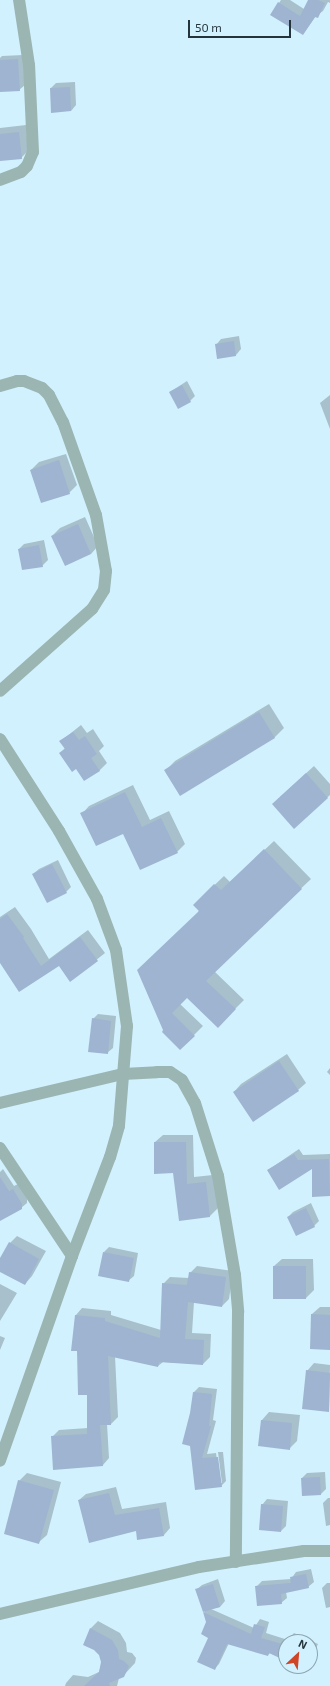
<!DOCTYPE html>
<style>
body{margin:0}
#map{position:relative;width:330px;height:1686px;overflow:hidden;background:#d1f1fe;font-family:"Exo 2",sans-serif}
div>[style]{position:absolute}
.shadow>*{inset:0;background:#0003}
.building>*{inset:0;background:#9fb4d0}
.minor>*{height:12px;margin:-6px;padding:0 6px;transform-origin:6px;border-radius:6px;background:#9bb5b2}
span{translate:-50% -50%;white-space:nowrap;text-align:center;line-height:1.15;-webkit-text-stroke:4px #d1f1fe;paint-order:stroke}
.north{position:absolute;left:278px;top:1634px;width:40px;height:40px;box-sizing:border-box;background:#d1f1fe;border:1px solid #8ca5b0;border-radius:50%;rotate:26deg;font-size:11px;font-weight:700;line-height:16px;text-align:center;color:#24343a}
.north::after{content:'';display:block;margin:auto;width:14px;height:18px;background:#cf4526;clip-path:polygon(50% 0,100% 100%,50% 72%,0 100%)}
.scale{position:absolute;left:188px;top:20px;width:103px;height:18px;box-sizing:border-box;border:2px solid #24343a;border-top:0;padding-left:5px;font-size:12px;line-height:14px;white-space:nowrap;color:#24343a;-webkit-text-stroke:3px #d1f1fe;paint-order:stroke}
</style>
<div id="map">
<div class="shadow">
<i style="clip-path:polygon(281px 0,290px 0,304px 9px,309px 0,330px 0,330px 3px,328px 2px,323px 11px,316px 16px,303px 34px,279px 3px)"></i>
<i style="clip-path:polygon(23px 55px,25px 85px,19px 90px,0 91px,0 58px,2px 56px)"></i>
<i style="clip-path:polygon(75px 82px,76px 105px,71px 111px,51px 88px,56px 83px)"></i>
<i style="clip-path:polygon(26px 125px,28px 151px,21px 158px,0 160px,0 128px)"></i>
<i style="clip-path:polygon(239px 336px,241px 349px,236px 355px,216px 345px,221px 339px)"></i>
<i style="clip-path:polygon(187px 381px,195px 396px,190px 401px,170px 392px)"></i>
<i style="clip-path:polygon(330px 395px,330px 429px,320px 403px)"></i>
<i style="clip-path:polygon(66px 454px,77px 485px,69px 493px,31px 470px,39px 462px)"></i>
<i style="clip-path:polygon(85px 517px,98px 546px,91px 554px,52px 536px,60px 528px)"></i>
<i style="clip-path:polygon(44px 540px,48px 560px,42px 566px,19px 549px,24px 544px)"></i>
<i style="clip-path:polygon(269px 704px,284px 728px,275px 737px,180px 795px,165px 771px,175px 761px)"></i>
<i style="clip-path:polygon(81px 725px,87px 733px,93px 729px,104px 746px,99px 751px,107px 763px,99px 771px,77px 768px,60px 753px,65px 748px,61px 741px)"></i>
<i style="clip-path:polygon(314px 766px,330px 784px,330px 795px,294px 827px,280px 797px)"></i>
<i style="clip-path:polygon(133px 785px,150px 820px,169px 811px,185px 844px,177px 852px,123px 833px,82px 814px,89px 806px)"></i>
<i style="clip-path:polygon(274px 841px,311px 879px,214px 971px,244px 1000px,218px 1026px,187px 997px,180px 1004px,203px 1026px,180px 1049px,164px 1032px,203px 896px,224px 876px,230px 882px)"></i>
<i style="clip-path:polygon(58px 860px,71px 887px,66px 892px,33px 874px,39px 869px)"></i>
<i style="clip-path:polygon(15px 907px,31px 929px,49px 959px,88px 930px,105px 953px,71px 980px,59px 965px,19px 990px,0 961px,0 917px)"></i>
<i style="clip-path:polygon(98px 1014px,116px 1016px,113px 1048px,107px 1053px,93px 1019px)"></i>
<i style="clip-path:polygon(287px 1054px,306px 1083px,298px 1090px,234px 1092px,241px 1084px)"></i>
<i style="clip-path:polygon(330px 1068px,330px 1075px,327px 1072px)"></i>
<i style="clip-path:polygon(163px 1135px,193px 1135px,194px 1177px,213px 1175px,218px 1208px,210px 1216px,180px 1220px,174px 1172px,155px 1142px)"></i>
<i style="clip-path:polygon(299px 1149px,303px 1155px,330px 1154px,330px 1195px,313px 1196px,313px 1168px,268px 1170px)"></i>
<i style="clip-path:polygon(3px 1169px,14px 1186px,18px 1184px,27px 1199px,27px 1203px,21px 1208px,0 1214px,0 1172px)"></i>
<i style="clip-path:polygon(311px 1203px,319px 1221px,314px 1226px,288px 1217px,293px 1212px)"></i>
<i style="clip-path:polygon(17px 1236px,46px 1251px,32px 1276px,25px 1284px,0 1270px,0 1261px,10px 1243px)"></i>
<i style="clip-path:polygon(109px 1247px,138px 1253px,134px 1276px,128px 1281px,104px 1252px)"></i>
<i style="clip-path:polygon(282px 1259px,313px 1259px,314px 1290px,306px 1298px,274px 1266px)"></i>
<i style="clip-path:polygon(197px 1266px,233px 1271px,229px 1299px,222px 1306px,194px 1302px,192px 1333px,211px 1334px,210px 1357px,203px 1364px,163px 1362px,158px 1366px,115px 1356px,118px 1417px,111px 1424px,107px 1424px,109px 1458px,103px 1465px,52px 1437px,59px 1430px,88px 1428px,88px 1394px,76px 1315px,82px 1308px,111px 1311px,111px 1315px,161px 1330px,163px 1284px,170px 1277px,189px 1278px,190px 1273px)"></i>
<i style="clip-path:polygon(0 1284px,17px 1293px,0 1321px)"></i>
<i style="clip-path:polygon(320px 1307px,330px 1307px,330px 1349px,312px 1314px)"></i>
<i style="clip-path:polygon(0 1336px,5px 1338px,0 1350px)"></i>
<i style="clip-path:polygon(314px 1363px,330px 1365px,329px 1410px,307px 1371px)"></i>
<i style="clip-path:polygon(199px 1387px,217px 1389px,213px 1420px,216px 1421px,207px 1454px,216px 1453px,220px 1483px,222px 1483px,218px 1452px,223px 1452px,226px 1481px,221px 1486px,196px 1489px,191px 1413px,194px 1392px)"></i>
<i style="clip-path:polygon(269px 1412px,300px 1415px,297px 1441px,289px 1449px,259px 1445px,262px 1420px)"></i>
<i style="clip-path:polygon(325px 1472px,326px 1489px,321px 1494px,302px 1478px,307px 1473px)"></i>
<i style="clip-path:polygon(27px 1473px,61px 1482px,47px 1535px,39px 1542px,19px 1481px)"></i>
<i style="clip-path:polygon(116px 1487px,122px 1509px,166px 1502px,170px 1528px,164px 1535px,137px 1530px,79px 1500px,86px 1494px)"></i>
<i style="clip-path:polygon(328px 1498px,330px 1498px,330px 1525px,326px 1526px,323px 1503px)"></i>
<i style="clip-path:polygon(267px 1499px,288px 1501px,286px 1526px,281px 1531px,262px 1505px)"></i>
<i style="clip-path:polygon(311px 1569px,314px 1582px,308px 1587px,286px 1592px,287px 1598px,281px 1603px,256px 1587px,262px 1581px,291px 1579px,296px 1572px)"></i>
<i style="clip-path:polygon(218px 1579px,225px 1601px,220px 1607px,211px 1609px,254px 1628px,260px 1619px,269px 1622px,266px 1633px,288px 1640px,294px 1633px,318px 1644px,310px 1661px,310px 1642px,286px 1642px,286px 1660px,270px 1653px,268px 1655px,229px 1643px,219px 1664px,214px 1669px,207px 1622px,204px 1612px,206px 1610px,196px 1590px,202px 1585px)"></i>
<i style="clip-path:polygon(327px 1583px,330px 1583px,330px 1607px,326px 1608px,322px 1588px)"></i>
<i style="clip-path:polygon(98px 1621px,120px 1633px,126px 1643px,127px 1652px,132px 1653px,136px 1658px,135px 1663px,123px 1676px,119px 1678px,117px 1686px,65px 1686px,66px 1683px,73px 1675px,88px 1677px,99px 1672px,102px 1662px,100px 1654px,95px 1649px,85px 1644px,91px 1628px)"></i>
<i style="clip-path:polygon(299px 1666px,306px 1666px,304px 1668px)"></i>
</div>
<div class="building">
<i style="clip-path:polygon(308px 0,318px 0,325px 3px,318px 18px,315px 17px,303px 35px,270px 15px,278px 2px,300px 16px)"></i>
<i style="clip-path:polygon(18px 59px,20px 91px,0 92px,0 60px)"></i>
<i style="clip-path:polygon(70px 87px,71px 111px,51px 113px,50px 88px)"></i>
<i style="clip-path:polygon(19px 132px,22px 159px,0 161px,0 134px)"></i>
<i style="clip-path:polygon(234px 341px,236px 356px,217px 359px,215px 344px)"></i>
<i style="clip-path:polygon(182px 385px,191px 402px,178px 409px,169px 392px)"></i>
<i style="clip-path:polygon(59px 460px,70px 494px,41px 503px,30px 470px)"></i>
<i style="clip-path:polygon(78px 524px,91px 554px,65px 566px,51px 536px)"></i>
<i style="clip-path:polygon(39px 545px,43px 567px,22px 570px,18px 549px)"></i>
<i style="clip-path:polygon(259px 712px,275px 738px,180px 796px,164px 770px)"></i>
<i style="clip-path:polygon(73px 732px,79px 740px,85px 736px,97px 754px,91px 758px,100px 771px,84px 781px,76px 769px,72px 772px,59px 753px,65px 749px,59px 741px)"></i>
<i style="clip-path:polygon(306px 773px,328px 798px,294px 829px,272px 804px)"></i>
<i style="clip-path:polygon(125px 792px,142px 827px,161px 818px,178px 853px,140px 870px,123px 834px,96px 846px,80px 813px)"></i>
<i style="clip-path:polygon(264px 849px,302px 889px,206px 981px,236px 1009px,218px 1028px,187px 998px,172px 1013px,195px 1036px,180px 1050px,162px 1032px,163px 1030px,137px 970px,199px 911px,193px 905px,214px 884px,221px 890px)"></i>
<i style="clip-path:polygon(52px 864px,67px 893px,47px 903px,32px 874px)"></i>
<i style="clip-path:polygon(7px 914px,24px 937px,23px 938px,41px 966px,80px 937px,98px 961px,70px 982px,59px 966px,19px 992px,0 963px,0 919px)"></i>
<i style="clip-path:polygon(92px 1018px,111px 1021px,108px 1054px,88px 1052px)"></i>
<i style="clip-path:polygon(279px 1061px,299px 1091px,253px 1122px,233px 1092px)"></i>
<i style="clip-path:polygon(154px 1142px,186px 1142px,187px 1184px,206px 1182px,210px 1217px,179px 1221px,173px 1173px,154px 1174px)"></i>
<i style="clip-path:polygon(294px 1154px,298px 1160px,329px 1159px,330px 1196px,312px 1197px,312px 1169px,279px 1190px,267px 1170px)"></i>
<i style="clip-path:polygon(0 1177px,9px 1191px,13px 1189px,22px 1204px,22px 1209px,0 1221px)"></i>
<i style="clip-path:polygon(306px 1208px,315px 1227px,296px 1236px,287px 1217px)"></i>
<i style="clip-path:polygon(9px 1242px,39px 1259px,25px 1285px,0 1272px,0 1258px)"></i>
<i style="clip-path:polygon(103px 1252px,134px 1258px,129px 1282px,98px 1276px)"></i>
<i style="clip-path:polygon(273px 1266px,306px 1266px,306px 1299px,273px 1299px)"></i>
<i style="clip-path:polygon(189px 1272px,226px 1277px,222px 1307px,188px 1302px,185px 1339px,204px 1340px,203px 1365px,159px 1362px,158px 1367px,108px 1356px,111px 1425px,100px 1425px,103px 1466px,53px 1470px,51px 1436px,87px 1434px,87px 1395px,78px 1395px,77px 1351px,71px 1351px,75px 1315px,105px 1318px,105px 1321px,160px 1338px,162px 1283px,187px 1285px)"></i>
<i style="clip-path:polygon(311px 1314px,330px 1315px,330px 1350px,310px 1349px)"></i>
<i style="clip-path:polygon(306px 1370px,330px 1373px,329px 1412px,302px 1409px)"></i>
<i style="clip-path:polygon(193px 1392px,212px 1394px,209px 1426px,211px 1426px,202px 1458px,218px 1457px,222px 1487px,195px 1490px,190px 1446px,182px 1444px,190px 1413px)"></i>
<i style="clip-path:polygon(261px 1420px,292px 1423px,290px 1450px,258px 1446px)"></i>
<i style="clip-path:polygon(320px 1477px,321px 1495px,302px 1496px,301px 1478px)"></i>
<i style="clip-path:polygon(18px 1480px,54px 1490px,39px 1544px,4px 1534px)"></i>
<i style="clip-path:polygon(109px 1493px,115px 1515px,159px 1508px,164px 1536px,137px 1540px,136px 1531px,89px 1543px,78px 1500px)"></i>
<i style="clip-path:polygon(261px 1504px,283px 1506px,281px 1532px,259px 1530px)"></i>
<i style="clip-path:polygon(306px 1574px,309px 1588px,281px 1594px,282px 1604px,257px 1606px,255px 1586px,291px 1583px,290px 1577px)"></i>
<i style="clip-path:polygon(213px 1584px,220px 1607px,203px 1612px,195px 1589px)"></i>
<i style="clip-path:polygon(203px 1612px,251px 1634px,254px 1624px,265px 1627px,261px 1638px,286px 1645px,286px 1661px,269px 1653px,268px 1656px,227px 1644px,215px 1670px,197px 1662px,208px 1638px,201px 1634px,206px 1622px)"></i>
<i style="clip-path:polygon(90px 1628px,112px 1640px,118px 1650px,119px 1659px,124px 1661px,129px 1666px,124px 1677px,109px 1683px,110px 1686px,84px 1686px,99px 1672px,101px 1662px,99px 1655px,94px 1650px,83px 1645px)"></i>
</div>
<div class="minor">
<i style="left:0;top:180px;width:22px;rotate:-21deg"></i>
<i style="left:21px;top:172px;width:8px;rotate:-45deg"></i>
<i style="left:27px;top:166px;width:15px;rotate:-67deg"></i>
<i style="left:33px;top:152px;width:87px;rotate:-92.6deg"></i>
<i style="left:29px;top:65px;width:66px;rotate:-98.7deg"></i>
<i style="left:0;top:386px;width:18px;rotate:-16deg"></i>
<i style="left:17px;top:381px;width:7px"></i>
<i style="left:24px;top:381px;width:19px;rotate:21deg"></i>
<i style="left:42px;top:388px;width:10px;rotate:45deg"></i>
<i style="left:49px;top:395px;width:30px;rotate:63deg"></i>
<i style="left:63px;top:422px;width:99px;rotate:70.5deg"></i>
<i style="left:96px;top:515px;width:57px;rotate:79.9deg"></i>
<i style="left:106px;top:571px;width:19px;rotate:96deg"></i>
<i style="left:104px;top:590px;width:22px;rotate:122deg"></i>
<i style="left:92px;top:609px;width:123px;rotate:138.3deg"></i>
<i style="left:0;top:739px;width:109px;rotate:57.3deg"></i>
<i style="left:59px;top:831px;width:78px;rotate:60.8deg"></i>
<i style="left:97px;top:899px;width:54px;rotate:69.6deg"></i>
<i style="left:116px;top:950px;width:77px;rotate:81.8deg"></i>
<i style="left:127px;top:1026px;width:100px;rotate:94.6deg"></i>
<i style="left:119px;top:1126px;width:32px;rotate:106deg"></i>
<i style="left:110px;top:1157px;width:106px;rotate:111deg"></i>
<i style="left:72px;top:1256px;width:217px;rotate:109.4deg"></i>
<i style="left:0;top:1103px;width:126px;rotate:-13.3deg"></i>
<i style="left:123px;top:1074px;width:34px;rotate:-3deg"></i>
<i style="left:157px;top:1072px;width:13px"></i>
<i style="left:170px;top:1072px;width:14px;rotate:34deg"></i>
<i style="left:182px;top:1080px;width:26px;rotate:61deg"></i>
<i style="left:195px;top:1103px;width:77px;rotate:72.5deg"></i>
<i style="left:218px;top:1176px;width:100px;rotate:80.3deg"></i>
<i style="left:235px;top:1275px;width:37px;rotate:85deg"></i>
<i style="left:238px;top:1312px;width:250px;rotate:90.5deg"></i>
<i style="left:0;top:1148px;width:130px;rotate:56.3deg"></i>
<i style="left:0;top:1614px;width:204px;rotate:-13.3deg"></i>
<i style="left:199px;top:1567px;width:106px;rotate:-8.7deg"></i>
<i style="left:304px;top:1551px;width:26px"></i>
</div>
<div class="north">N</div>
<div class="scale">50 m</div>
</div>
